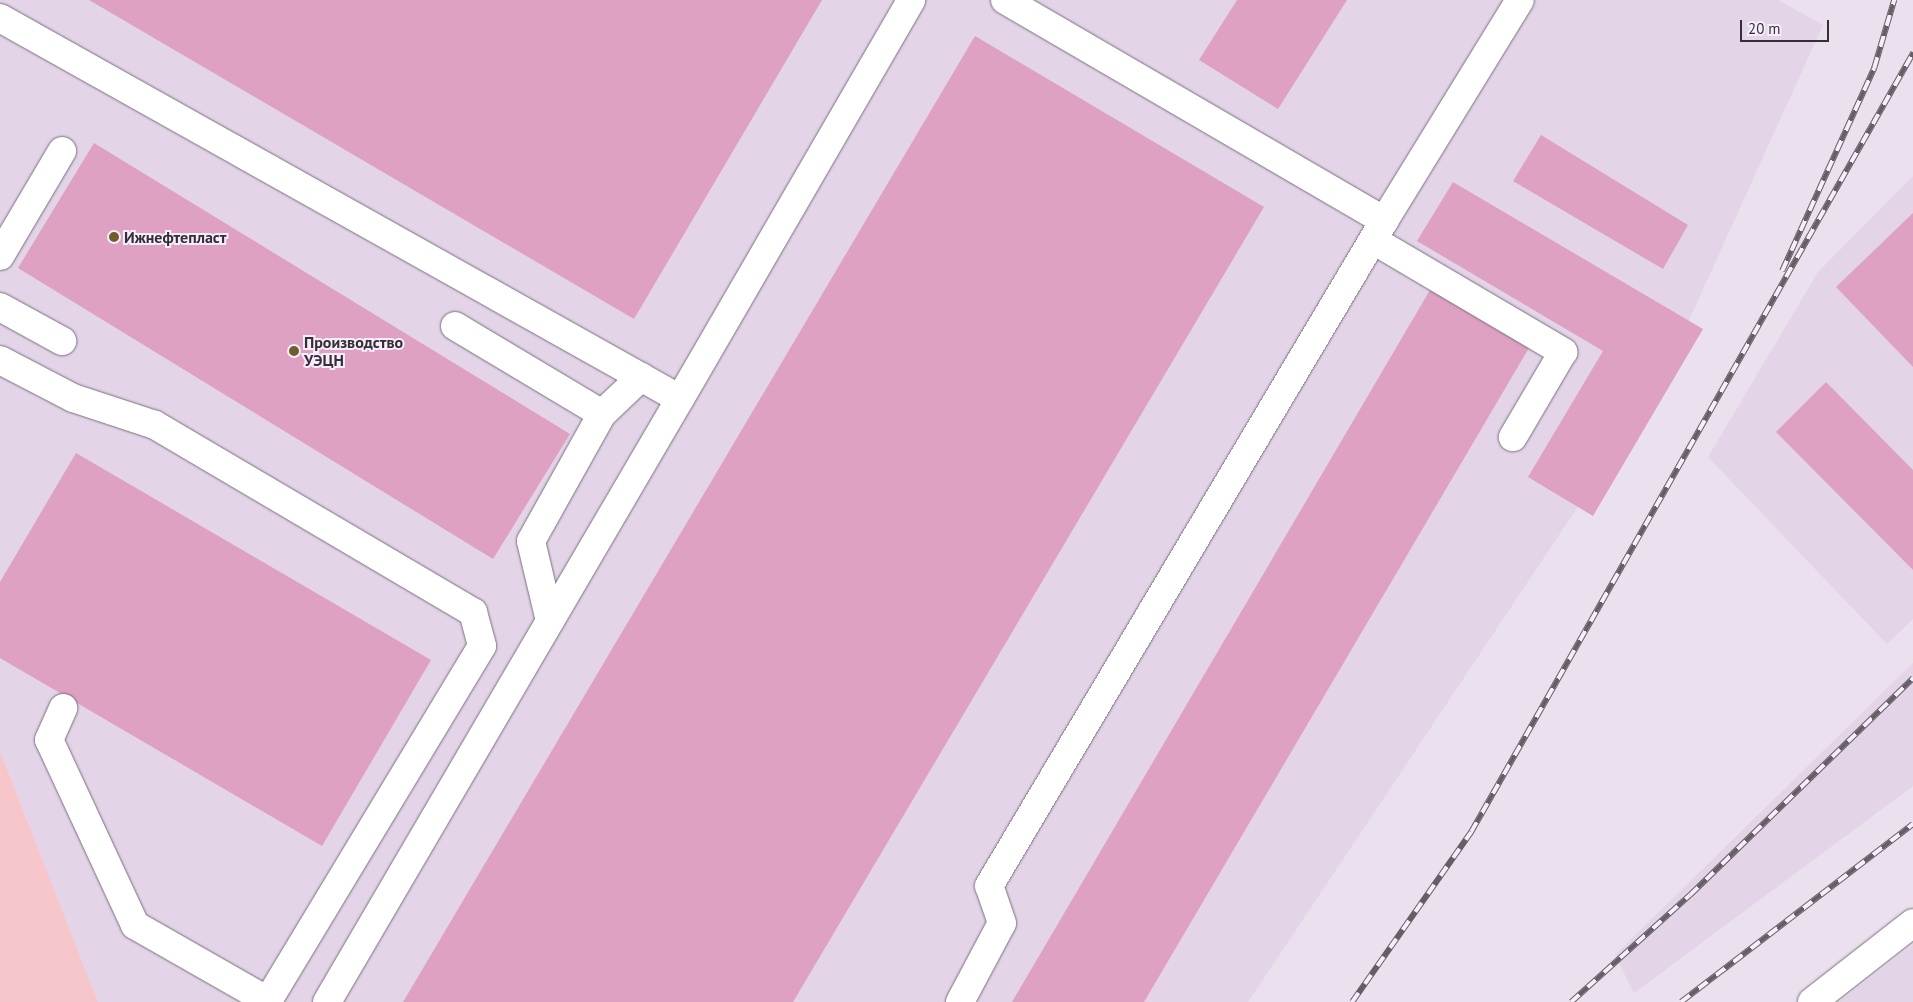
<!DOCTYPE html>
<meta charset="utf-8">
<style>
body{margin:0}
#map{position:relative;width:1913px;height:1002px;overflow:hidden;background:#ebe0ee;font-family:"PT Sans",sans-serif}
div>[style]{position:absolute}
.built>*{inset:0;background:#e3d4e8}
.green>*{inset:0;background:#f7c6cb}
.building>*{inset:0;background:#dea1c2}
.roads{filter:drop-shadow(0 0 1px #7a707d) drop-shadow(0 0 1px #7a707d)}
.minor>*{height:28px;margin:-14px;padding:0 14px;transform-origin:14px;border-radius:14px;background:#fff}
.rail>*{height:5.5px;margin-top:-2.75px;transform-origin:0;background:repeating-linear-gradient(90deg,#f8edfc 0 11px,#645e65 0 22px);box-sizing:border-box;border-block:1px solid #645e65}
.dots>*{width:14px;height:14px;translate:-50% -50%;box-sizing:border-box;border:2px solid #f8edfc;border-radius:50%}
span{translate:-50% -50%;white-space:nowrap;text-align:center;line-height:1.15;-webkit-text-stroke:4px #f8edfc;paint-order:stroke}
.poi-label{font-size:16px;color:#332f34;font-weight:700}
.left{translate:0 -50%;text-align:left}
.scale{position:absolute;left:1740px;top:20px;width:89px;height:22px;box-sizing:border-box;border:2px solid #332f34;border-top:0;padding-left:6px;font-size:15px;line-height:18px;white-space:nowrap;color:#332f34;-webkit-text-stroke:4px #f8edfc;paint-order:stroke}
</style>
<div id="map">
<div class="built">
<i style="clip-path:polygon(0 0,1778px 0,1823px 25px,1661px 382px,1248px 1002px,98px 1002px,0 751px)"></i>
<i style="clip-path:polygon(1913px 176px,1913px 619px,1887px 644px,1708px 457px,1818px 272px)"></i>
<i style="clip-path:polygon(1913px 663px,1913px 786px,1634px 993px,1615px 955px)"></i>
<i style="clip-path:polygon(1913px 945px,1913px 1002px,1839px 1002px)"></i>
</div>
<div class="green">
<i style="clip-path:polygon(0 751px,98px 1002px,0 1002px)"></i>
</div>
<div class="building">
<i style="clip-path:polygon(89px 0,822px 0,634px 319px)"></i>
<i style="clip-path:polygon(1237px 0,1347px 0,1278px 109px,1199px 60px)"></i>
<i style="clip-path:polygon(975px 36px,1264px 207px,793px 1002px,403px 1002px)"></i>
<i style="clip-path:polygon(1541px 135px,1688px 225px,1663px 269px,1513px 181px)"></i>
<i style="clip-path:polygon(94px 143px,570px 434px,493px 559px,18px 268px)"></i>
<i style="clip-path:polygon(1453px 182px,1703px 329px,1593px 516px,1528px 477px,1603px 351px,1417px 241px)"></i>
<i style="clip-path:polygon(1913px 213px,1913px 367px,1836px 287px)"></i>
<i style="clip-path:polygon(1430px 290px,1529px 348px,1144px 1002px,1012px 1002px)"></i>
<i style="clip-path:polygon(1826px 382px,1913px 470px,1913px 570px,1776px 432px)"></i>
<i style="clip-path:polygon(76px 453px,431px 660px,322px 846px,0 658px,0 582px)"></i>
</div>
<div class="roads">
<div class="minor">
<i style="left:1005px;top:0;width:439px;rotate:30.2deg"></i>
<i style="left:0;top:18px;width:779px;rotate:29.26deg"></i>
<i style="left:680px;top:399px;width:461px;rotate:-59.9deg"></i>
<i style="left:1373px;top:240px;width:221px;rotate:30.5deg"></i>
<i style="left:1563px;top:352px;width:99px;rotate:120.5deg"></i>
<i style="left:0;top:256px;width:122px;rotate:-59.4deg"></i>
<i style="left:0;top:307px;width:71px;rotate:28.7deg"></i>
<i style="left:455px;top:326px;width:171px;rotate:30.9deg"></i>
<i style="left:0;top:360px;width:82px;rotate:27.5deg"></i>
<i style="left:73px;top:398px;width:86px;rotate:18.2deg"></i>
<i style="left:155px;top:425px;width:369px;rotate:30.5deg"></i>
<i style="left:473px;top:612px;width:35px;rotate:75deg"></i>
<i style="left:482px;top:646px;width:415px;rotate:121.1deg"></i>
<i style="left:268px;top:1001px;width:153px;rotate:-150.3deg"></i>
<i style="left:135px;top:925px;width:204px;rotate:-114.9deg"></i>
<i style="left:49px;top:740px;width:35px;rotate:-66deg"></i>
<i style="left:550px;top:621px;width:82px;rotate:-103.4deg"></i>
<i style="left:531px;top:541px;width:145px;rotate:-60.8deg"></i>
<i style="left:602px;top:414px;width:54px;rotate:-43.5deg"></i>
<i style="left:327px;top:1002px;width:699px;rotate:-59.66deg"></i>
<i style="left:960px;top:1002px;width:89px;rotate:-62deg"></i>
<i style="left:1002px;top:923px;width:39px;rotate:-109deg"></i>
<i style="left:989px;top:886px;width:773px;rotate:-59.29deg"></i>
<i style="left:1384px;top:221px;width:259px;rotate:-58.4deg"></i>
<i style="left:1812px;top:1002px;width:128px;rotate:-38deg"></i>
</div>
</div>
<div class="rail">
<i style="left:1782px;top:271px;width:223px;rotate:-65.6deg"></i>
<i style="left:1874px;top:68px;width:71px;rotate:-73.6deg"></i>
<i style="left:1352px;top:1002px;width:208px;rotate:-55deg"></i>
<i style="left:1471px;top:832px;width:896px;rotate:-60.43deg"></i>
<i style="left:1571px;top:1002px;width:160px;rotate:-42deg"></i>
<i style="left:1690px;top:895px;width:311px;rotate:-44.2deg"></i>
<i style="left:1681px;top:1002px;width:292px;rotate:-37.5deg"></i>
</div>
<div class="dots">
<i style="left:114px;top:237px;background:#6d5e2b"></i>
<i style="left:294px;top:351px;background:#6d5e2b"></i>
</div>
<div class="poi-label">
<span class="left" style="left:124px;top:237px">Ижнефтепласт</span>
<span class="left" style="left:304px;top:351px">Производство<br>УЭЦН</span>
</div>
<div class="scale">20 m</div>
</div>
